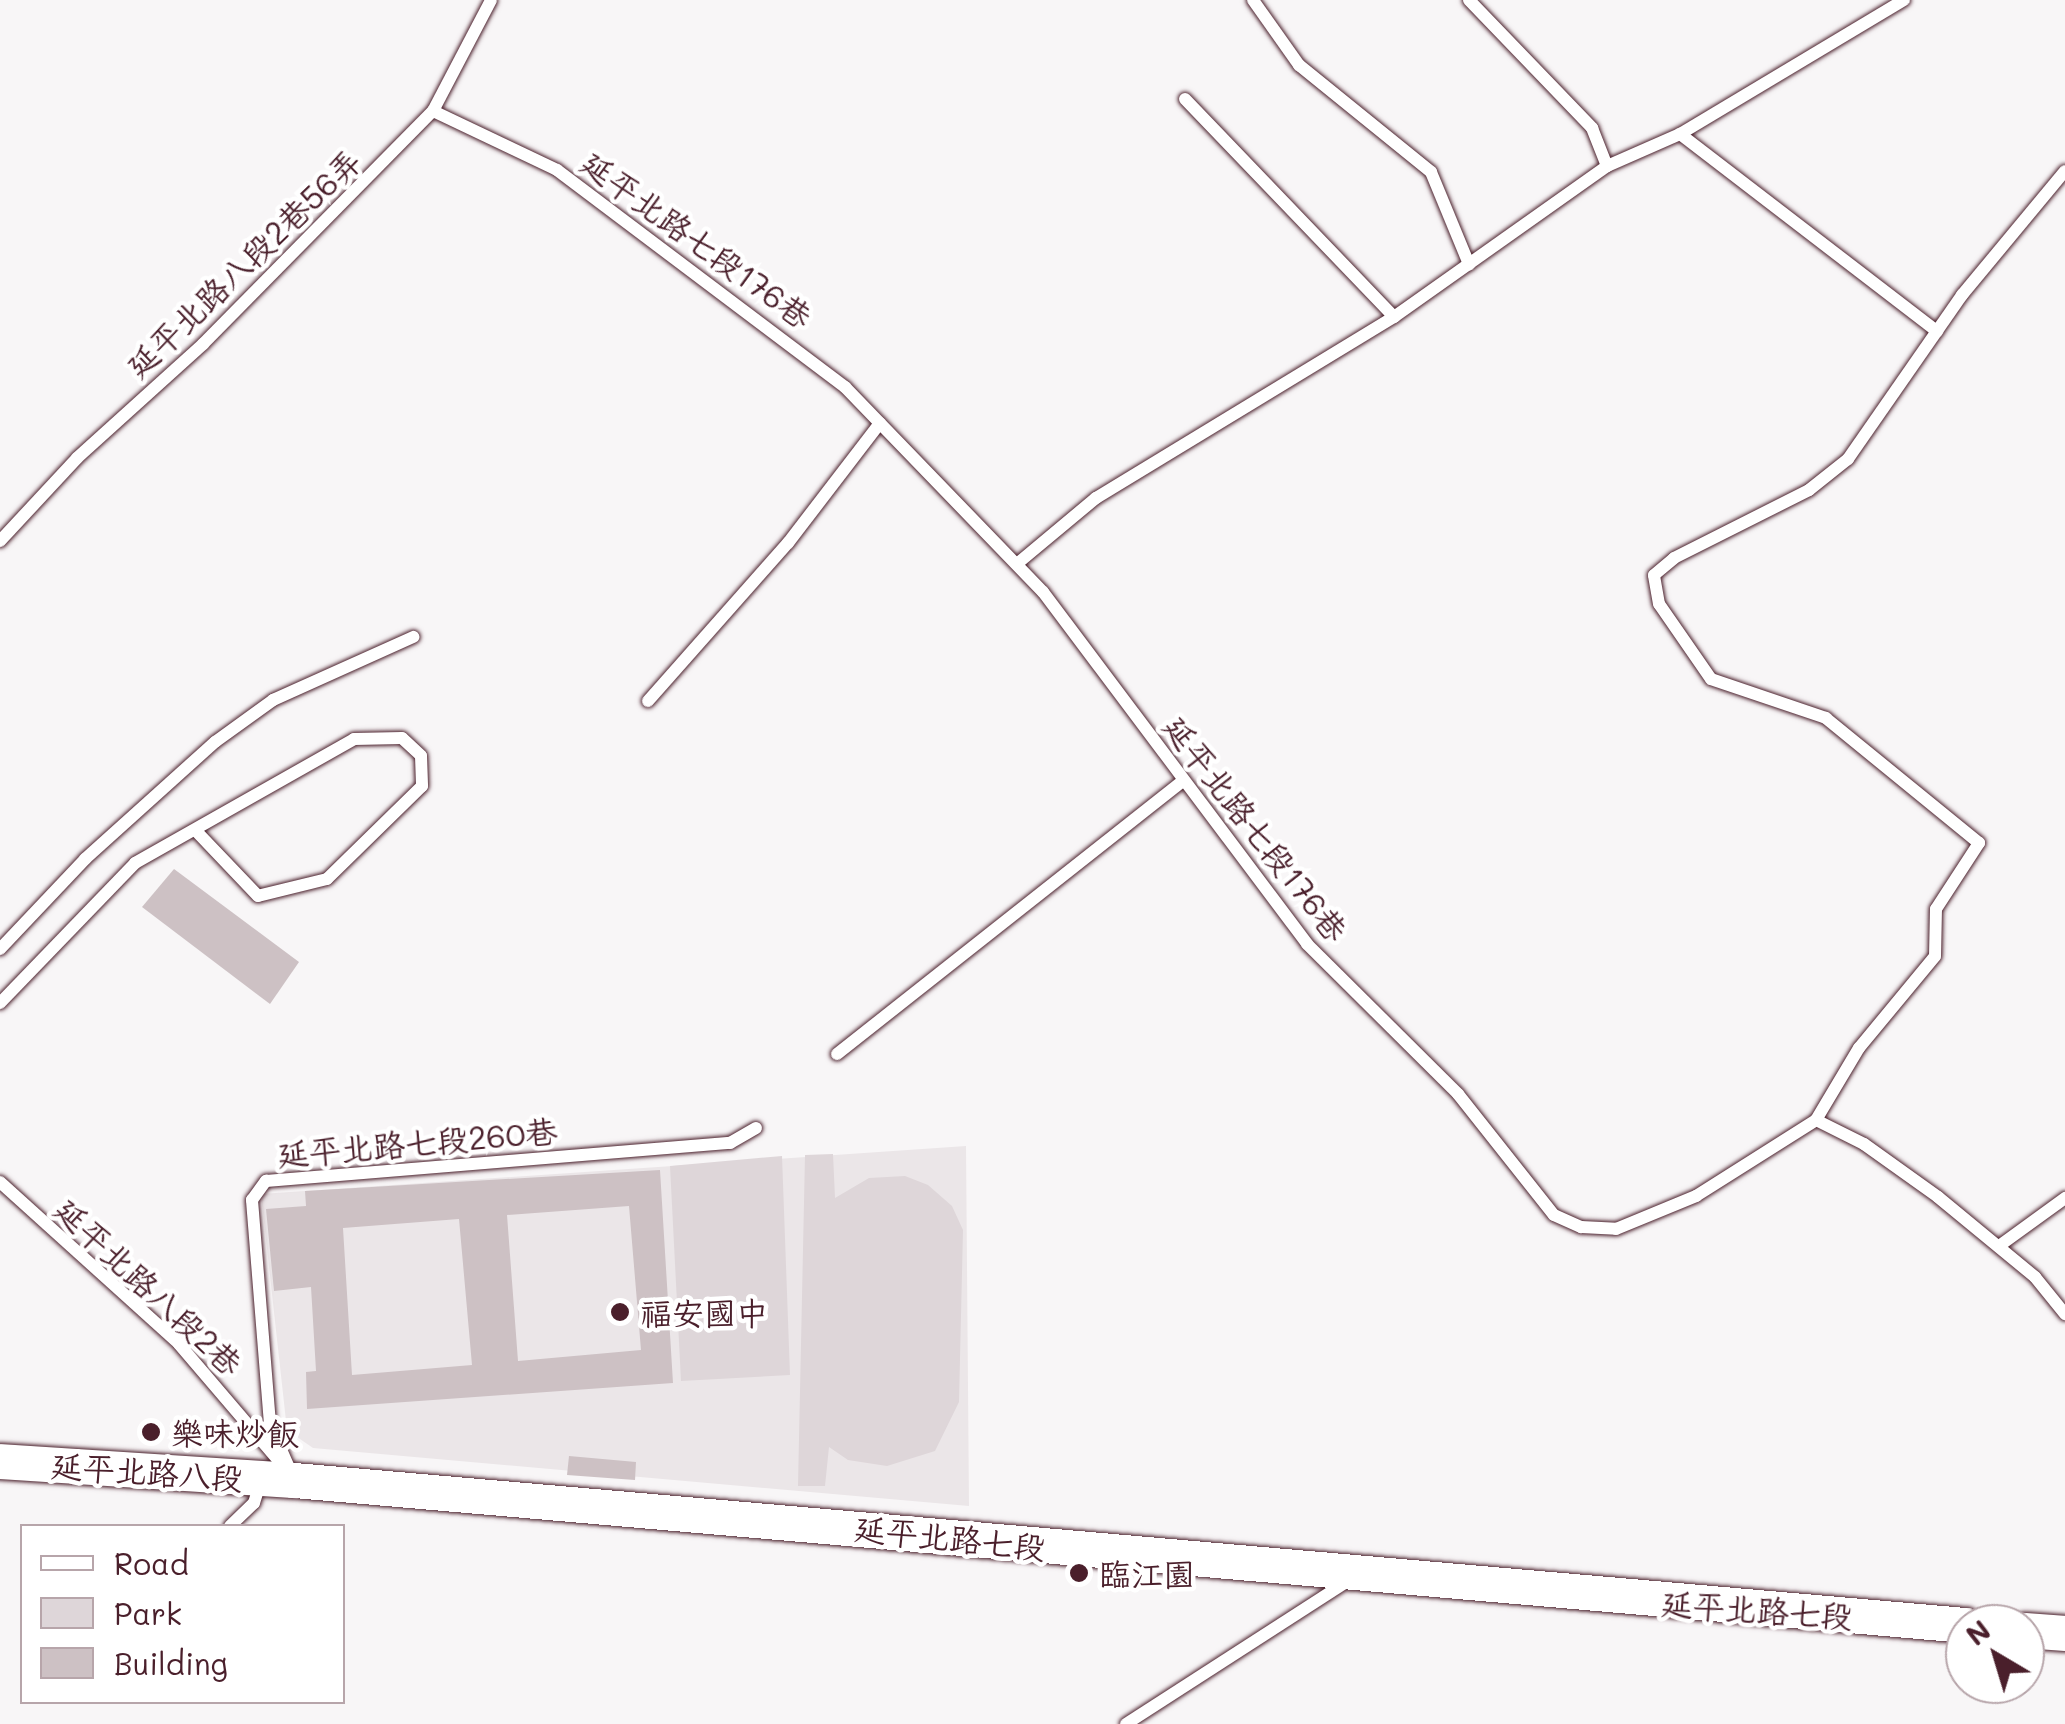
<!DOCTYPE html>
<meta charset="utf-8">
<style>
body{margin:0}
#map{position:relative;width:2065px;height:1724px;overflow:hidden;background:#f8f6f7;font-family:Mali,"LXGW WenKai TC",sans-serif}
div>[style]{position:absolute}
.built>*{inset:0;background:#ebe6e8}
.green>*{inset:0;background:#ded6d9}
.building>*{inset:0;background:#cdc1c4}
.roads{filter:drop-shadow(0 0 2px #4a1f2b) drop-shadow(0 0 2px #4a1f2b)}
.lane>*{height:12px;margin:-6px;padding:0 6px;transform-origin:6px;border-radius:6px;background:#fff}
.secondary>*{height:35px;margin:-17.5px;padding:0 17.5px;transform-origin:17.5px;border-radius:17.5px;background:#fff}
.dots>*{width:28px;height:28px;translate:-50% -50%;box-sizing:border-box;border:5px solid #fff;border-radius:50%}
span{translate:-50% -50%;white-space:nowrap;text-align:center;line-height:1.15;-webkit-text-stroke:9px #fff;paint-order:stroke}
.street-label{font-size:32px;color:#4a1f2b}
.poi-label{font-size:32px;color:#4a1f2b}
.left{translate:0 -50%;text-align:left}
.legend{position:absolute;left:20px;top:1524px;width:325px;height:180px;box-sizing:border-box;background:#fff;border:2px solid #b7a5aa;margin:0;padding:12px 18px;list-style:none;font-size:30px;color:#4a1f2b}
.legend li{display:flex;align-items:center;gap:20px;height:50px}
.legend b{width:50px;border:2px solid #b7a5aa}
.north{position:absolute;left:1945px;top:1604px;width:100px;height:100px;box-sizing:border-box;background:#fff;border:2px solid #b7a5aa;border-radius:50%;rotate:322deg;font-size:28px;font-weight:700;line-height:40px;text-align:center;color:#4a1f2b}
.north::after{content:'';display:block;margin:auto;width:35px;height:45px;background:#4a1f2b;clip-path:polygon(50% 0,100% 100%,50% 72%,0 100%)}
</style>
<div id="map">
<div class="built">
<i style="clip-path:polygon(966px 1146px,969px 1506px,313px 1448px,287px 1430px,261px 1194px)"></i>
</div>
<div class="green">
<i style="clip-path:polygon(833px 1154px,835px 1198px,869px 1178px,905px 1176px,928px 1185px,952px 1206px,963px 1230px,959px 1402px,935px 1451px,887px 1466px,848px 1460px,829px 1447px,825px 1486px,798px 1486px,805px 1155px)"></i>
<i style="clip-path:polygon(782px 1156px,790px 1375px,681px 1381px,670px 1166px)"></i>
</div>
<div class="building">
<i style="clip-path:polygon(174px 869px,299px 962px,270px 1004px,142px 907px)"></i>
<i style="clip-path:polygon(evenodd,660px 1170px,673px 1383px,307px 1409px,306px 1372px,316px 1371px,311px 1287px,274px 1291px,266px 1209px,306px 1206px,305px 1191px,660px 1170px,629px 1206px,641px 1350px,518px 1361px,507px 1215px,629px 1206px,660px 1170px,459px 1219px,472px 1365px,352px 1375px,343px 1228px,459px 1219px)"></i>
<i style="clip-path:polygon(569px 1456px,636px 1462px,635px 1480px,567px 1475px)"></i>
</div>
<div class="roads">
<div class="lane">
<i style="left:1253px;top:0;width:80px;rotate:54.7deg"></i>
<i style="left:1299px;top:65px;width:170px;rotate:39deg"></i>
<i style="left:1431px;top:172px;width:100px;rotate:67.6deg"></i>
<i style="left:1469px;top:0;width:178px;rotate:46.1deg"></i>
<i style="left:1592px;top:128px;width:41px;rotate:68.5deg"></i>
<i style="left:1185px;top:99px;width:302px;rotate:46.2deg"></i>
<i style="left:433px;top:111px;width:137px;rotate:25.4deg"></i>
<i style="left:557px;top:170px;width:361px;rotate:37deg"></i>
<i style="left:845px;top:387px;width:285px;rotate:46deg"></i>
<i style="left:1043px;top:592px;width:440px;rotate:53.1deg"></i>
<i style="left:1307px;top:944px;width:213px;rotate:44.8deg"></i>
<i style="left:1458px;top:1094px;width:154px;rotate:51.6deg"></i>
<i style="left:1554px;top:1215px;width:30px;rotate:24deg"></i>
<i style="left:1581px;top:1227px;width:35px;rotate:3deg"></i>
<i style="left:1616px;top:1229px;width:87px;rotate:-22.4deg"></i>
<i style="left:1696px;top:1196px;width:142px;rotate:-32.3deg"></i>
<i style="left:1816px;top:1120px;width:54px;rotate:26.6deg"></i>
<i style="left:1864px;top:1144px;width:91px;rotate:35.6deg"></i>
<i style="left:1938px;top:1197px;width:126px;rotate:39.5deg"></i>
<i style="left:2035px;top:1277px;width:48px;rotate:51deg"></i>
<i style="left:1680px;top:134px;width:324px;rotate:37.5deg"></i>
<i style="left:0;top:541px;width:113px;rotate:-47.1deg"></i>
<i style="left:77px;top:458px;width:170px;rotate:-42.1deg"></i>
<i style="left:203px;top:344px;width:327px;rotate:-45.4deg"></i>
<i style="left:433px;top:111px;width:125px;rotate:-62.4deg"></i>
<i style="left:1018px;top:563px;width:102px;rotate:-39.8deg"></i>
<i style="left:1096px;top:498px;width:349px;rotate:-31.3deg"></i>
<i style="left:1394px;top:317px;width:261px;rotate:-35.3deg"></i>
<i style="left:1607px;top:166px;width:80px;rotate:-23.7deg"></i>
<i style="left:1680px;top:134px;width:261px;rotate:-30.9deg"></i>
<i style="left:648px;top:701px;width:211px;rotate:-48.5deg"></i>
<i style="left:788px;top:543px;width:151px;rotate:-52.5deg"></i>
<i style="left:0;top:949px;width:124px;rotate:-46.6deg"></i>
<i style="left:85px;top:859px;width:175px;rotate:-42deg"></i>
<i style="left:215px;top:742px;width:72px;rotate:-35.9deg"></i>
<i style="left:273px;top:700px;width:154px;rotate:-24.2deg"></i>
<i style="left:0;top:1003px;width:194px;rotate:-46deg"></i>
<i style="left:135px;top:863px;width:252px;rotate:-29.5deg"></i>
<i style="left:354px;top:739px;width:48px;rotate:-1.2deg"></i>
<i style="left:402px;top:738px;width:26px;rotate:43deg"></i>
<i style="left:421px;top:756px;width:30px;rotate:88deg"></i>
<i style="left:422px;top:786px;width:133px;rotate:135.6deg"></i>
<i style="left:327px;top:879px;width:71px;rotate:166.2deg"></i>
<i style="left:258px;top:896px;width:90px;rotate:-133.6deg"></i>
<i style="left:837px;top:1054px;width:439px;rotate:-38.3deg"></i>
<i style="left:1816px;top:1120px;width:84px;rotate:-59.2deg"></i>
<i style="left:1859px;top:1048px;width:119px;rotate:-50.4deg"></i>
<i style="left:1935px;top:956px;width:47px;rotate:-88.8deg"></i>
<i style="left:1936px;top:909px;width:79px;rotate:-56.9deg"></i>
<i style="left:1979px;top:843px;width:198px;rotate:-140.8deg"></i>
<i style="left:1826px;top:718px;width:121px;rotate:-161.3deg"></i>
<i style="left:1711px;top:679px;width:91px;rotate:-124.7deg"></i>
<i style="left:1659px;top:604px;width:29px;rotate:-100deg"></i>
<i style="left:1654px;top:575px;width:26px;rotate:-40deg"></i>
<i style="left:1674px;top:558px;width:151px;rotate:-26.7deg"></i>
<i style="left:1809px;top:490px;width:50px;rotate:-38.5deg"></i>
<i style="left:1848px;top:459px;width:200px;rotate:-55.2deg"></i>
<i style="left:1962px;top:295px;width:161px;rotate:-50.3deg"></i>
<i style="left:0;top:1182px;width:241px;rotate:42.1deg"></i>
<i style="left:179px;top:1344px;width:162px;rotate:49.5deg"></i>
<i style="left:1999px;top:1246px;width:82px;rotate:-36deg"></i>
<i style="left:293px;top:1477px;width:58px;rotate:-113.5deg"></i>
<i style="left:270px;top:1424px;width:225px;rotate:-94.6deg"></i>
<i style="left:252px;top:1200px;width:24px;rotate:-54deg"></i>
<i style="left:266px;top:1181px;width:466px;rotate:-4.7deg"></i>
<i style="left:730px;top:1143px;width:30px;rotate:-30deg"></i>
<i style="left:230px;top:1526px;width:33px;rotate:-44deg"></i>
<i style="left:254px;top:1503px;width:24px;rotate:-73deg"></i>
<i style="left:1126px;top:1724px;width:268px;rotate:-32.8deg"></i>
</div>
<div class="secondary">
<i style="left:0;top:1461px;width:295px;rotate:3.7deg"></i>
<i style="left:294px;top:1480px;width:1677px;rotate:4.96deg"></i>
<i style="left:2025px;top:1630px;width:40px;rotate:4.3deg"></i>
</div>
</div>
<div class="dots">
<i style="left:620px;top:1312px;background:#4a1f2b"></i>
<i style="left:151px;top:1432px;background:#4a1f2b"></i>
<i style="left:1079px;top:1573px;background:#4a1f2b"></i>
</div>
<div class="street-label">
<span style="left:697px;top:239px;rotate:36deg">延平北路七段176巷</span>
<span style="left:243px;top:263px;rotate:-44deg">延平北路八段2巷56弄</span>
<span style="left:1256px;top:828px;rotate:52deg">延平北路七段176巷</span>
<span style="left:417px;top:1142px;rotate:-5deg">延平北路七段260巷</span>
<span style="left:149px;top:1286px;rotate:43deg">延平北路八段2巷</span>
<span style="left:147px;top:1471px;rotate:4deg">延平北路八段</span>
<span style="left:950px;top:1537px;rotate:6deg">延平北路七段</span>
<span style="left:1757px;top:1609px;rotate:4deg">延平北路七段</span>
</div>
<div class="poi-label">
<span class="left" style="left:640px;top:1312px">福安國中</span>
<span class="left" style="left:171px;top:1432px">樂味炒飯</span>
<span class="left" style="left:1099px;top:1573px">臨江園</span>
</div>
<ul class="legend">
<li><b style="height:12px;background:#fff"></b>Road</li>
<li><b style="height:28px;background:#ded6d9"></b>Park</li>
<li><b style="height:28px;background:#cdc1c4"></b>Building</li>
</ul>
<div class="north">N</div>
</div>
